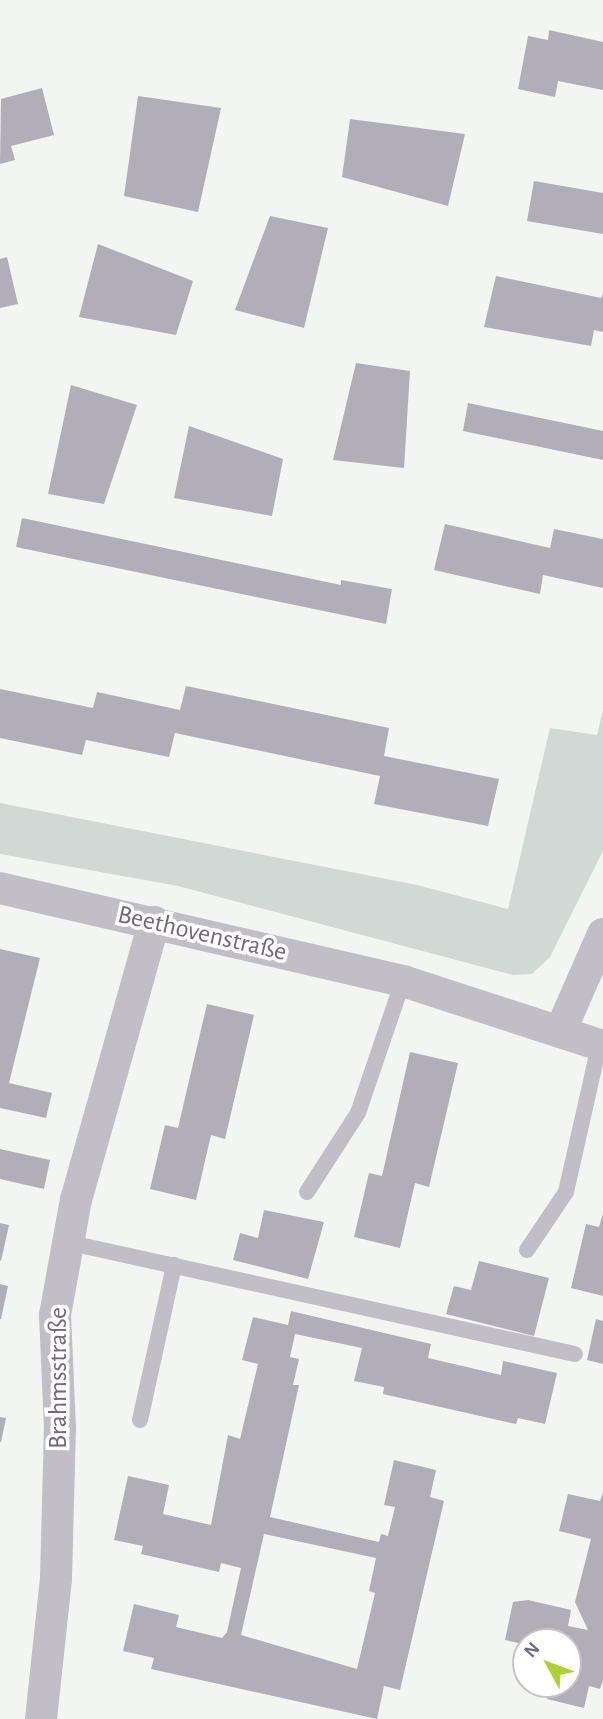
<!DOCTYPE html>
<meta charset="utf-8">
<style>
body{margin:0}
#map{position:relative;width:603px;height:1719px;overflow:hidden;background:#f2f5f1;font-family:"Alegreya Sans",sans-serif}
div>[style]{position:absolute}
.green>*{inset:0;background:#d1d9d6}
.building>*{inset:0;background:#b1aeb8}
.lane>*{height:16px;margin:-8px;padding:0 8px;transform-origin:8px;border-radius:8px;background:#c1bec5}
.street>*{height:32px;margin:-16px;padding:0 16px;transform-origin:16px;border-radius:16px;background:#c1bec5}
span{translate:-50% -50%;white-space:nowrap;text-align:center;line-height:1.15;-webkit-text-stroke:7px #fff;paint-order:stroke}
.street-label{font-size:26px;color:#71677f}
.north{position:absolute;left:512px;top:1628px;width:70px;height:70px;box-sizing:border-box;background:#fff;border:2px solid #c6c2cc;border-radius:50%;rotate:311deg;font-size:19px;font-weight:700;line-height:28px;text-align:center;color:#71677f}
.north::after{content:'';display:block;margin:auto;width:24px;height:32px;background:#b1d036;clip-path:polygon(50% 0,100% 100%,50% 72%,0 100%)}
</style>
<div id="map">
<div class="green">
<i style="clip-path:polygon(603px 710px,603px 851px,550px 957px,532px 974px,513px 975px,178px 886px,0 854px,0 803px,417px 885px,508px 909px,550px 728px,597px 735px)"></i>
</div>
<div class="building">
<i style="clip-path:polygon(549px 30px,603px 42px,603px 90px,558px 81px,555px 97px,518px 89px,528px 36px,548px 40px)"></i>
<i style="clip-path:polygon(42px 88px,54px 135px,11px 146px,15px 160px,0 164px,1px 99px)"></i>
<i style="clip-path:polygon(138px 96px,221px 108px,198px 212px,124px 196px)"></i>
<i style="clip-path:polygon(350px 119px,465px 134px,448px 206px,342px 177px)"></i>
<i style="clip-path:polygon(534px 181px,603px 193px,603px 234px,527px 221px)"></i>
<i style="clip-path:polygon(270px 216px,328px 228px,304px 328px,235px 310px)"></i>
<i style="clip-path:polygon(98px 244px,193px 281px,176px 335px,79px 317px)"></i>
<i style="clip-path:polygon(7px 257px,18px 304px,0 308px,0 259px)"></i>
<i style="clip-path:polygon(496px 276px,601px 298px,603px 293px,603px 332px,594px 330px,591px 346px,484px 327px)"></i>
<i style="clip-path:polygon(356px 363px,410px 371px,404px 468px,333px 460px)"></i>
<i style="clip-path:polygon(71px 385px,137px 405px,104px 504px,48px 494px)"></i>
<i style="clip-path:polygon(468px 403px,603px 431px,603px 460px,463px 431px)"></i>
<i style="clip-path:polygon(189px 426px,283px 459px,272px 516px,174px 498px)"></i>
<i style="clip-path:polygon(22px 518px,341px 585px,341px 580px,392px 589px,386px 624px,16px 547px)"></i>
<i style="clip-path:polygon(445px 524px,550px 548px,554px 529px,603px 539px,603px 588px,543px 575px,540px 594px,434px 570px)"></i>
<i style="clip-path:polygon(186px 686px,389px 728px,384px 756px,499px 779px,488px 826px,374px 804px,380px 776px,175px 733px,169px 757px,86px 740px,82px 755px,0 738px,0 689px,93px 708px,97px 692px,180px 710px)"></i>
<i style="clip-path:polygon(0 949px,40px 958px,9px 1083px,52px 1093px,46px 1118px,0 1108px)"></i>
<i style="clip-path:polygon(207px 1004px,254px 1015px,225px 1139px,211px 1135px,196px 1200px,150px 1189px,165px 1125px,178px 1128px)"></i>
<i style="clip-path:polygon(410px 1052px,458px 1063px,429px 1187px,415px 1183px,400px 1248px,354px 1237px,369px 1173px,382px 1176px)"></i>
<i style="clip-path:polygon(0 1149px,50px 1160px,44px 1189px,0 1179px)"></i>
<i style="clip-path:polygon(264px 1210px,324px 1222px,308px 1279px,233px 1260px,240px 1233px,258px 1238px)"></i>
<i style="clip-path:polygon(603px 1213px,603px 1296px,571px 1288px,586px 1224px,599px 1227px)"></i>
<i style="clip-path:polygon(0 1223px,9px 1225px,1px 1261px,0 1260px)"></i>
<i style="clip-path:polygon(479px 1261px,549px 1278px,534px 1336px,446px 1314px,454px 1286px,471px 1290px)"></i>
<i style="clip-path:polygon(0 1284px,8px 1286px,1px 1319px,0 1319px)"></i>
<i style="clip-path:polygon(evenodd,291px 1311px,431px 1344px,428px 1358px,501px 1375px,503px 1361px,557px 1373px,545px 1424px,518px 1418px,516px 1424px,383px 1394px,384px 1387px,354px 1381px,362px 1348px,295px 1334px,290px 1357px,299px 1359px,293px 1385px,299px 1385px,270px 1517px,379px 1542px,381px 1534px,388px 1536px,395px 1507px,384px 1505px,394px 1460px,436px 1470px,430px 1497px,444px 1501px,400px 1690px,384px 1686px,377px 1719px,151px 1669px,154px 1658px,123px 1651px,134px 1604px,179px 1615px,176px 1627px,222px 1638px,227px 1632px,241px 1568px,221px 1563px,219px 1572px,141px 1554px,143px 1546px,114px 1540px,128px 1476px,169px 1485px,163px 1514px,211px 1525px,228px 1435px,240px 1439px,258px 1364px,242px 1360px,253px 1317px,288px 1325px,291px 1311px,264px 1534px,376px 1558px,369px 1591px,375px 1593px,357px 1669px,241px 1635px,264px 1534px)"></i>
<i style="clip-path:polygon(596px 1319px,603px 1321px,603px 1364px,587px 1360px)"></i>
<i style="clip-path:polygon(0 1417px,6px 1418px,1px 1442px,0 1442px)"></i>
<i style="clip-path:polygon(603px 1492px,603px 1680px,600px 1689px,589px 1686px,584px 1708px,547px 1699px,551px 1684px,568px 1684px,568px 1642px,526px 1642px,526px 1658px,520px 1656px,523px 1644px,505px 1640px,513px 1602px,528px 1600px,571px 1610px,568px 1626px,588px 1630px,575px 1602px,591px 1539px,559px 1531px,568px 1494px,600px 1501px)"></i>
</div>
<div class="lane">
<i style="left:307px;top:1192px;width:94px;rotate:-57.2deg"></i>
<i style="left:358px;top:1113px;width:139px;rotate:-71.2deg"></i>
<i style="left:66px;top:1242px;width:521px;rotate:12.41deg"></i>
<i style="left:527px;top:1250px;width:70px;rotate:-56.1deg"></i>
<i style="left:566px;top:1192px;width:151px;rotate:-77.3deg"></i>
<i style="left:140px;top:1420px;width:159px;rotate:-77.6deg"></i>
</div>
<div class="street">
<i style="left:0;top:888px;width:414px;rotate:13deg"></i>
<i style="left:403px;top:981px;width:210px;rotate:18deg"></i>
<i style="left:560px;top:1032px;width:107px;rotate:-66.3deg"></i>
<i style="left:41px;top:1719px;width:141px;rotate:-83.9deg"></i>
<i style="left:56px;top:1579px;width:150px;rotate:-88.5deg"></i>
<i style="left:60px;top:1429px;width:114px;rotate:-92.5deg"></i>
<i style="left:55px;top:1315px;width:117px;rotate:-79.7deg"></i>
<i style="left:76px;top:1200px;width:289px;rotate:-74.3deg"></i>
</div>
<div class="street-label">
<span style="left:202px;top:934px;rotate:13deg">Beethovenstraße</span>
<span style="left:59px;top:1378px;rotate:-90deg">Brahmsstraße</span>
</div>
<div class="north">N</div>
</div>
